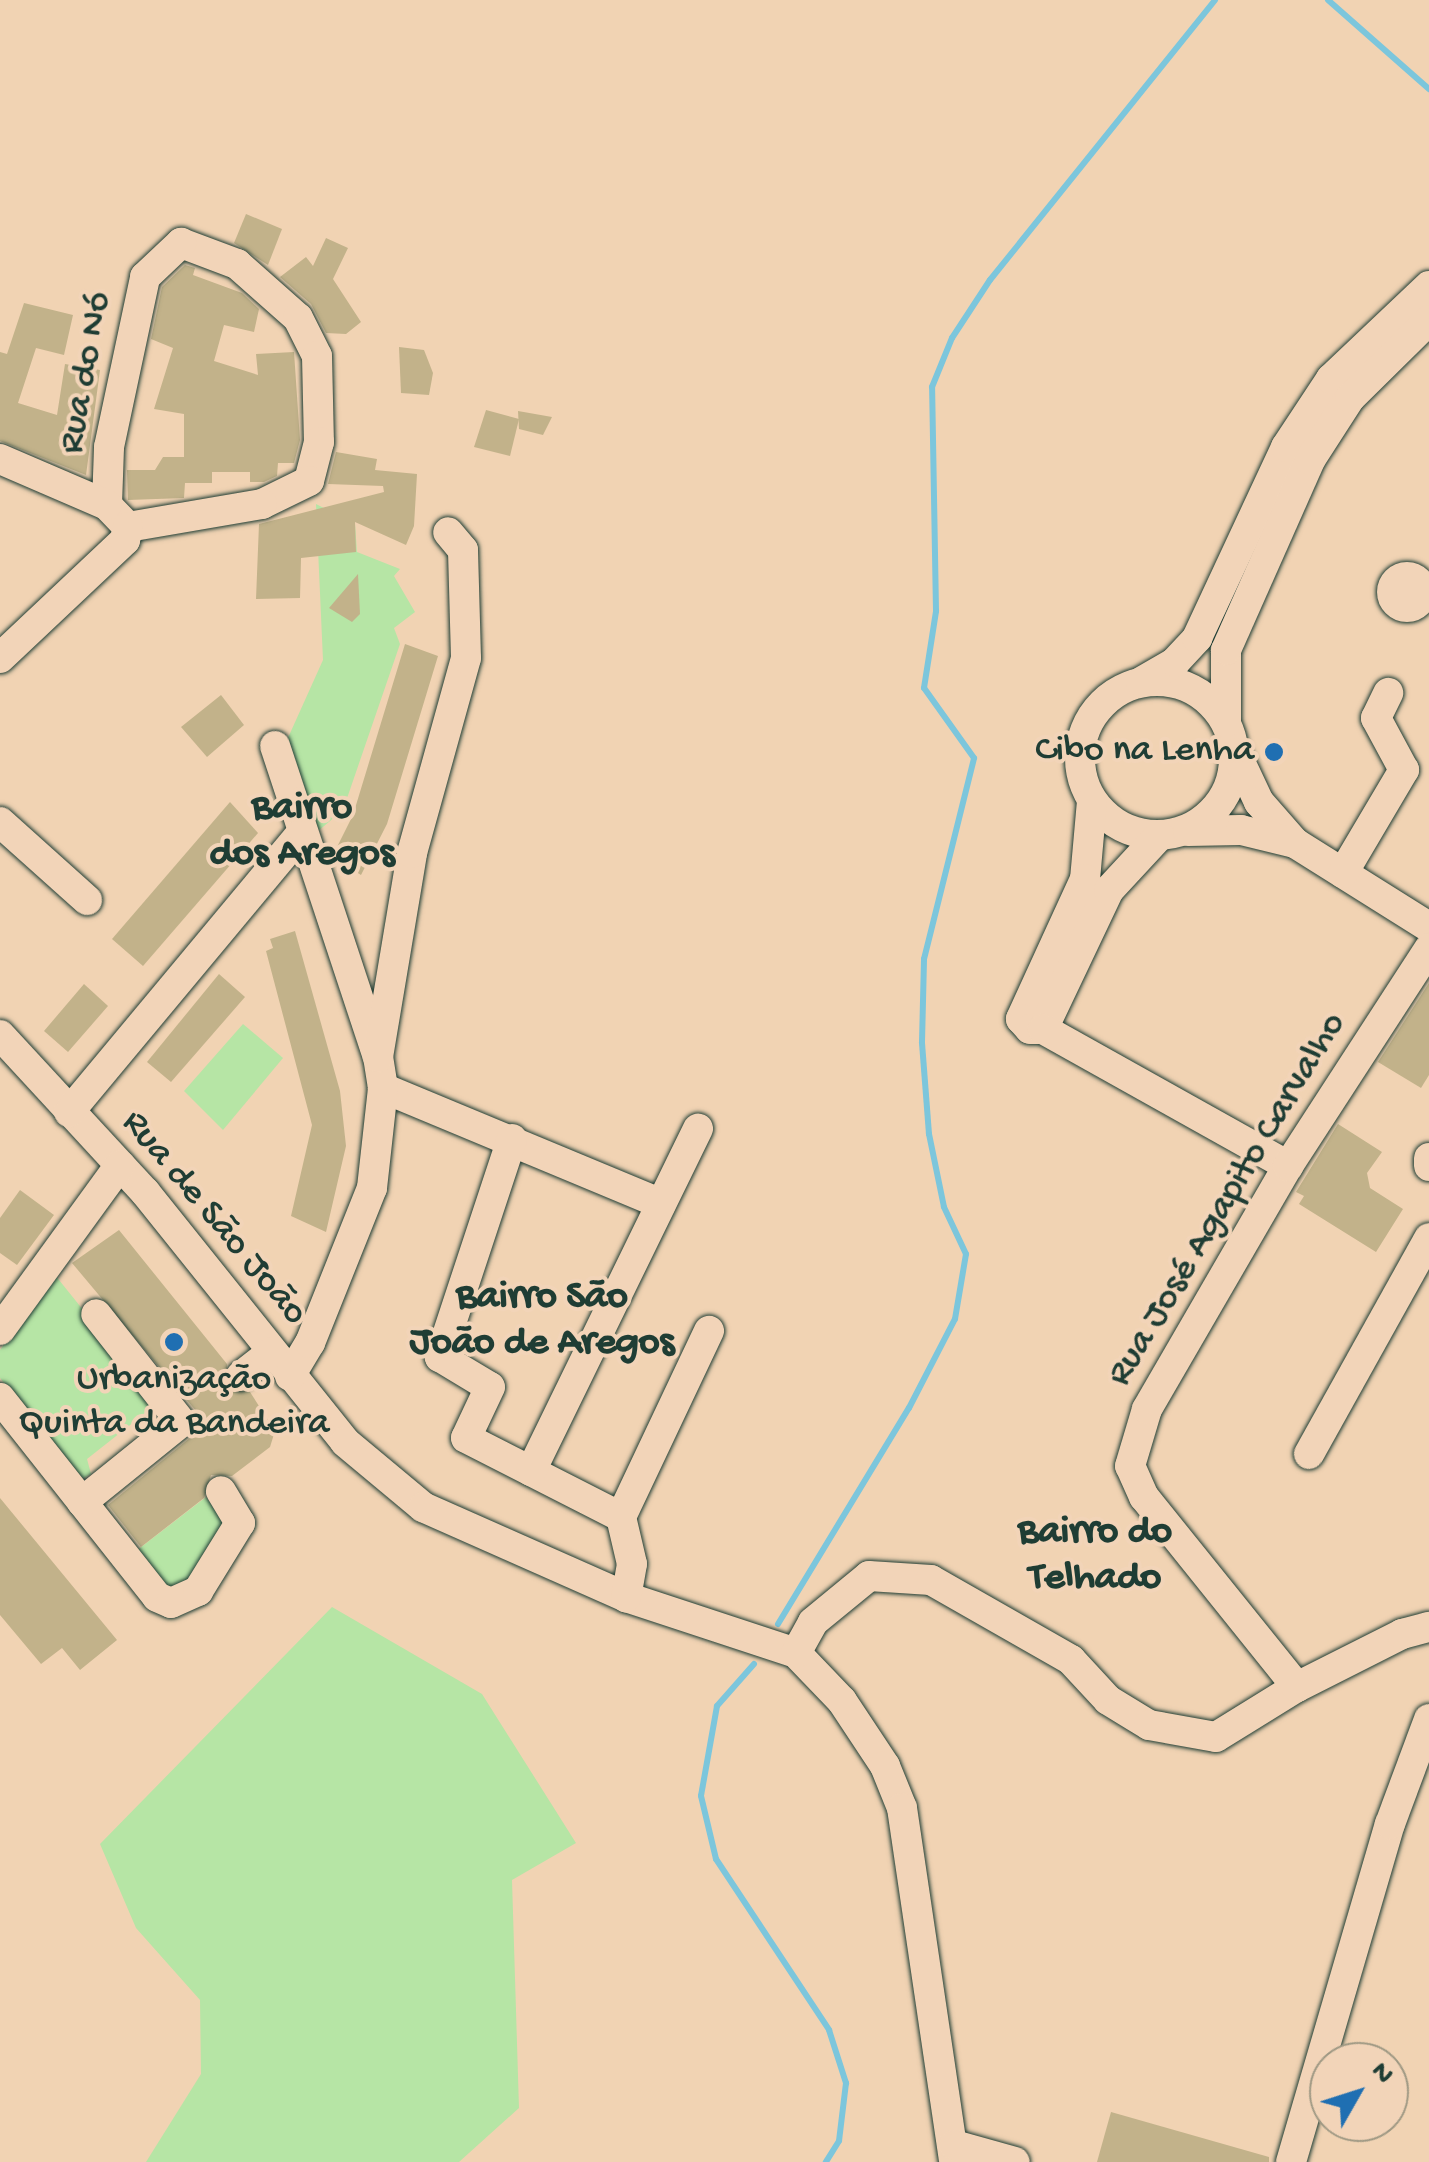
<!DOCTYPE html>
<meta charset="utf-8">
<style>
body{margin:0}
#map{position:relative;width:1429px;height:2162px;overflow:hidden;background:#f1d3b3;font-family:"Gochi Hand",sans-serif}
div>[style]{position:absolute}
.green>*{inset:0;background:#b6e5a5}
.stream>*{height:6px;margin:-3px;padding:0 3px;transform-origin:3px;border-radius:3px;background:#7cc6dc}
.building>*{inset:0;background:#c2b28a}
.roads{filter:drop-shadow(0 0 2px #1f3d34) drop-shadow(0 0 2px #1f3d34)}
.minor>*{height:30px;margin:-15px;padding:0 15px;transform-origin:15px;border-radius:15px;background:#f2d4b8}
.minor>.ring{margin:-15px;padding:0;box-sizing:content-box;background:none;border:30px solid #f2d4b8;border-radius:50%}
.dots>*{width:28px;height:28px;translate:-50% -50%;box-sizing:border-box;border:5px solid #f2d4b8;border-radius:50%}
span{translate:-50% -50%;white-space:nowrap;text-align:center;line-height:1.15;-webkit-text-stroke:8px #f2d4b8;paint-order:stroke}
.street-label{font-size:38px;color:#1f3d34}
.poi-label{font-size:38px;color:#1f3d34}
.right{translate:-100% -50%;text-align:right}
.neighbourhood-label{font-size:40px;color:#1f3d34;font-weight:700}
.north{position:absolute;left:1309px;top:2042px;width:100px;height:100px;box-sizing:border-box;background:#f2d4b8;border:2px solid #9e9883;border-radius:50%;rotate:51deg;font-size:28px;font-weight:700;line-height:40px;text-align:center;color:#1f3d34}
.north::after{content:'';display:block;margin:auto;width:35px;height:45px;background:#1f6fb2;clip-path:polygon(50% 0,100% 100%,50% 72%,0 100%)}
</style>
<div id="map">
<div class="green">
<i style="clip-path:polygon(316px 504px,355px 524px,357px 552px,400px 569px,394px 576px,415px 612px,394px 628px,400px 644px,343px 810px,317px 832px,287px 740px,323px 660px)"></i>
<i style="clip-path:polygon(243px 1024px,283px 1058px,223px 1130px,184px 1091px)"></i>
<i style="clip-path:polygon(55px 1275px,158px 1403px,87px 1459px,91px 1474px,82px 1479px,0 1378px,0 1350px)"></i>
<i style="clip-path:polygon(206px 1497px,224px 1522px,187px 1585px,171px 1592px,136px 1551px)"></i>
<i style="clip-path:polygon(332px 1607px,482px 1694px,576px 1843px,512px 1880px,519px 2108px,459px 2162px,146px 2162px,201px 2074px,200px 2000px,136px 1928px,100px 1844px)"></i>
</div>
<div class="stream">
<i style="left:1328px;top:0;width:135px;rotate:41.4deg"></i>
<i style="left:778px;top:1624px;width:253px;rotate:-58.8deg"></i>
<i style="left:909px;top:1408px;width:100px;rotate:-62.7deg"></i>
<i style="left:955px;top:1319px;width:66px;rotate:-80.4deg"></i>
<i style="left:966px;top:1254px;width:52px;rotate:-115.1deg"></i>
<i style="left:944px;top:1207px;width:75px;rotate:-101.6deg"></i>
<i style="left:929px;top:1134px;width:92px;rotate:-94.4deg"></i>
<i style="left:922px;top:1042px;width:83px;rotate:-88.6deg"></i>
<i style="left:924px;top:959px;width:207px;rotate:-76deg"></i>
<i style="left:974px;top:758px;width:86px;rotate:-125.5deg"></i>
<i style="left:924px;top:688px;width:78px;rotate:-81.1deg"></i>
<i style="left:936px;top:611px;width:224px;rotate:-91deg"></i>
<i style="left:932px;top:387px;width:53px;rotate:-67.8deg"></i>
<i style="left:952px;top:338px;width:69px;rotate:-56.8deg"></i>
<i style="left:990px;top:280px;width:359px;rotate:-51.2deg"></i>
<i style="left:754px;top:1664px;width:56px;rotate:131.4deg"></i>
<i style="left:717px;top:1706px;width:91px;rotate:100.1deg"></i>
<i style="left:701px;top:1796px;width:65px;rotate:76.6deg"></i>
<i style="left:716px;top:1859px;width:205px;rotate:56.5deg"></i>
<i style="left:829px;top:2030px;width:56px;rotate:72.2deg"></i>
<i style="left:846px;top:2083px;width:58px;rotate:96.9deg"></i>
<i style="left:839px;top:2141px;width:25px;rotate:122deg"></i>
</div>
<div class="building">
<i style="clip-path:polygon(246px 214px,282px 229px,268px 265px,234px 243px)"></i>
<i style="clip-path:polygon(326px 238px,348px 248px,333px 279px,361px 322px,346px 334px,326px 333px,311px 304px,280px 277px,306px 257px,313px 266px)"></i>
<i style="clip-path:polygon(185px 265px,195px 268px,193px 275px,242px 293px,259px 309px,254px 332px,224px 325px,214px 361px,258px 375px,256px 354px,294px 352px,300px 440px,294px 463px,278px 463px,277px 476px,264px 482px,250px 482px,250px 472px,212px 472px,212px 483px,185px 483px,184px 498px,128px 500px,127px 470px,155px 470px,163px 457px,184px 457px,184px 414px,154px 409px,173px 348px,151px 339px,162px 287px)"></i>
<i style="clip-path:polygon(24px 303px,73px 315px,64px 355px,36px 348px,18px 403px,57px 415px,65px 364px,100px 370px,86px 475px,0 441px,0 352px,7px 354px)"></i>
<i style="clip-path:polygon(399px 347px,424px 350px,433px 373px,429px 395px,401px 393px)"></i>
<i style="clip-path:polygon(486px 410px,519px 419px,510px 456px,474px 447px)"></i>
<i style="clip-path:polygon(518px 411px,552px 417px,543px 435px,519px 429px)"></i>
<i style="clip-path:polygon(336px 452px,377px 459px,375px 470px,417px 474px,414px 526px,406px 545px,355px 522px,356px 552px,301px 558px,300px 598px,256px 599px,259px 524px,384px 492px,383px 486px,328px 484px)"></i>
<i style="clip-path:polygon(358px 574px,360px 614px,352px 622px,329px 608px)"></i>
<i style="clip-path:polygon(405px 644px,438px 656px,387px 824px,361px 875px,332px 857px,353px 815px)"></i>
<i style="clip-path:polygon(221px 695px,244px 725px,207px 757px,181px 727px)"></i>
<i style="clip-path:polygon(230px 802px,258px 833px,143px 966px,112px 939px)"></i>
<i style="clip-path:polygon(295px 931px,340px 1091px,346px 1146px,326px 1232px,291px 1216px,312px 1125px,266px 951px,273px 948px,270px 939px)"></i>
<i style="clip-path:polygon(219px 974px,245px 997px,171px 1082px,147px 1062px)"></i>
<i style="clip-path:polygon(1429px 983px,1429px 1075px,1421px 1088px,1378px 1062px)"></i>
<i style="clip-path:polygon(84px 984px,108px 1006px,68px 1052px,44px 1031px)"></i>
<i style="clip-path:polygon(1338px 1124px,1382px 1152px,1367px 1173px,1370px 1188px,1403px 1209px,1376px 1252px,1299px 1204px,1304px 1196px,1296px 1192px)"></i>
<i style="clip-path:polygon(20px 1190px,54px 1215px,17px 1265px,0 1253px,0 1218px)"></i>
<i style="clip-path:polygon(119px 1230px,227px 1364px,227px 1388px,250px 1392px,275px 1431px,270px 1447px,232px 1476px,211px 1475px,204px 1498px,141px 1547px,108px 1505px,207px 1424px,72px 1263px)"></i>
<i style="clip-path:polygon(0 1498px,117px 1640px,80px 1670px,62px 1648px,41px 1664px,0 1615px)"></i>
<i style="clip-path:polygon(1111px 2112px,1269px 2157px,1269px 2162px,1097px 2162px)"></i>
</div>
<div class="roads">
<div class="minor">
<i style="left:181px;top:243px;width:60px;rotate:20.6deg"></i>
<i style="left:237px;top:264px;width:81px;rotate:41.5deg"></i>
<i style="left:298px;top:318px;width:42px;rotate:63.4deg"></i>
<i style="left:317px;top:356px;width:86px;rotate:88.7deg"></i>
<i style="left:319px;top:442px;width:40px;rotate:104.4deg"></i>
<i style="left:309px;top:481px;width:52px;rotate:153.9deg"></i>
<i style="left:262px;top:504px;width:136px;rotate:170.3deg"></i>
<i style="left:128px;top:527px;width:30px;rotate:-134deg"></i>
<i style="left:107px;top:505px;width:58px;rotate:-88deg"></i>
<i style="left:109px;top:447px;width:174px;rotate:-78deg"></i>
<i style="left:145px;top:277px;width:50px;rotate:-43.4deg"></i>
<i style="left:0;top:459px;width:116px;rotate:23.3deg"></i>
<i class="ring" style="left:1392px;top:577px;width:0;height:0"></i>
<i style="left:0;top:658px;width:172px;rotate:-43.3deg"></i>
<i style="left:125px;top:540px;width:13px;rotate:-77deg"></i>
<i class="ring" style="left:1080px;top:681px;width:124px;height:124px"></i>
<i style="left:1141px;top:682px;width:39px;rotate:-30deg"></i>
<i style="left:1175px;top:662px;width:33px;rotate:-47deg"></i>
<i style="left:1197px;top:638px;width:211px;rotate:-65deg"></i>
<i style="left:1286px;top:447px;width:82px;rotate:-56.5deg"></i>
<i style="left:1331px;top:379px;width:135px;rotate:-43.5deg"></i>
<i style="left:1226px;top:722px;width:72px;rotate:-90deg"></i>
<i style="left:1226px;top:650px;width:208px;rotate:-66.1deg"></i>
<i style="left:1310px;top:460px;width:74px;rotate:-57.2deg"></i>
<i style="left:1350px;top:398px;width:111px;rotate:-44.6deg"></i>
<i style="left:275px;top:746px;width:324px;rotate:71.7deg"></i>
<i style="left:1236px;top:753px;width:54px;rotate:64.9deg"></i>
<i style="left:1259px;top:802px;width:55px;rotate:48.7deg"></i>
<i style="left:1295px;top:843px;width:158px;rotate:32.1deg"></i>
<i style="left:1092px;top:801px;width:78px;rotate:95.1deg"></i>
<i style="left:1085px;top:879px;width:154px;rotate:114.6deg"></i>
<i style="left:1021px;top:1019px;width:13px;rotate:48deg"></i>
<i style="left:1030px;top:1029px;width:13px"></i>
<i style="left:1043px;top:1029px;width:154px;rotate:-64.6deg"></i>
<i style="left:1109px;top:890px;width:74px;rotate:-47.2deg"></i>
<i style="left:0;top:822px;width:117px;rotate:41.9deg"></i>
<i style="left:1188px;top:831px;width:53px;rotate:-1.1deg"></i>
<i style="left:1241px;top:830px;width:56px;rotate:13.5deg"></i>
<i style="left:1343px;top:873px;width:120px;rotate:-59.4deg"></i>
<i style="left:1404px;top:770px;width:59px;rotate:-118.3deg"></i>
<i style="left:1376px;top:718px;width:28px;rotate:-64deg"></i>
<i style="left:1043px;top:1029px;width:281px;rotate:29.2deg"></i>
<i style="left:0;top:1035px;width:214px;rotate:47.3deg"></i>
<i style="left:145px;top:1192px;width:320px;rotate:51.3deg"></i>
<i style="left:345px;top:1442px;width:102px;rotate:39.8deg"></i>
<i style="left:423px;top:1507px;width:222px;rotate:23.9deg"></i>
<i style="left:626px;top:1597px;width:179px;rotate:18.2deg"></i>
<i style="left:796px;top:1653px;width:66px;rotate:46.2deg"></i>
<i style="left:842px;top:1701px;width:78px;rotate:56.5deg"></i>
<i style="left:885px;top:1766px;width:45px;rotate:68deg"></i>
<i style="left:902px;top:1808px;width:358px;rotate:81.6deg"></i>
<i style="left:383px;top:1088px;width:301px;rotate:22.6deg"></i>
<i style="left:69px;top:1112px;width:364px;rotate:-50.2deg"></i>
<i style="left:512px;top:1139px;width:230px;rotate:108.3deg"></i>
<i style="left:440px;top:1357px;width:58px;rotate:31deg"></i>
<i style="left:490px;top:1387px;width:56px;rotate:115.2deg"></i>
<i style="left:466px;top:1438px;width:174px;rotate:27deg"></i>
<i style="left:621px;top:1517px;width:48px;rotate:76.8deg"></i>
<i style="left:632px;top:1564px;width:34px;rotate:100deg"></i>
<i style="left:1429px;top:1158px;width:8px;rotate:90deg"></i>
<i style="left:0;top:1330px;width:204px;rotate:-54deg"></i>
<i style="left:241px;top:1376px;width:39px;rotate:-38deg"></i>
<i style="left:290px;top:1376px;width:39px;rotate:-59deg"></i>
<i style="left:310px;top:1343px;width:167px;rotate:-68.2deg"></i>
<i style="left:372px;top:1188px;width:101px;rotate:-83.7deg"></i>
<i style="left:383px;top:1088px;width:31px;rotate:-99deg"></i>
<i style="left:378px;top:1057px;width:207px;rotate:-80.5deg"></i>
<i style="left:412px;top:853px;width:202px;rotate:-74.5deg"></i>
<i style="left:466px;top:658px;width:108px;rotate:-91.6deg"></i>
<i style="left:463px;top:550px;width:23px;rotate:-130deg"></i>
<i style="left:0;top:1398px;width:253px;rotate:51.7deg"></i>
<i style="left:157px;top:1597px;width:15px;rotate:23deg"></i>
<i style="left:171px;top:1603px;width:30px;rotate:-24deg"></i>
<i style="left:198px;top:1591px;width:80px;rotate:-58.3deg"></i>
<i style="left:240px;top:1523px;width:37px;rotate:-121deg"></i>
<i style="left:1309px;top:1454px;width:247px;rotate:-60.9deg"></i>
<i style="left:531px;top:1471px;width:381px;rotate:-64deg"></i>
<i style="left:82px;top:1502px;width:127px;rotate:-38.9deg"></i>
<i style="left:181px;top:1422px;width:137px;rotate:-128.2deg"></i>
<i style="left:621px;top:1517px;width:206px;rotate:-64.7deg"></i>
<i style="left:796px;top:1653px;width:35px;rotate:-61deg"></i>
<i style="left:813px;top:1622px;width:72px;rotate:-39.4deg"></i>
<i style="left:869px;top:1576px;width:62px;rotate:3.7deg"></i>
<i style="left:931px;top:1580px;width:161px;rotate:29.7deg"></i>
<i style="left:1071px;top:1660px;width:54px;rotate:47.2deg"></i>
<i style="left:1108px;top:1700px;width:48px;rotate:31.4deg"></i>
<i style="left:1149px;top:1725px;width:68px;rotate:10.2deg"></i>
<i style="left:1216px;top:1737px;width:95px;rotate:-31.7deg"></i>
<i style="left:1297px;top:1687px;width:118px;rotate:-26.8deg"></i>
<i style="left:1402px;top:1634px;width:28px;rotate:-15deg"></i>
<i style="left:1297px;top:1687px;width:244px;rotate:-128.8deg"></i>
<i style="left:1144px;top:1497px;width:34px;rotate:-114deg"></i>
<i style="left:1130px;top:1466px;width:59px;rotate:-73.4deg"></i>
<i style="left:1147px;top:1409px;width:281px;rotate:-59.9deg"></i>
<i style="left:1288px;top:1166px;width:259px;rotate:-57deg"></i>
<i style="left:954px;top:2145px;width:63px;rotate:15.6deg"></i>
<i style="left:1291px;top:2162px;width:352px;rotate:-73.7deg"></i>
<i style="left:1390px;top:1824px;width:112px;rotate:-69.6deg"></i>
</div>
</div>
<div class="dots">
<i style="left:1274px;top:752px;background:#1f6fb2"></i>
<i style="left:174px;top:1342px;background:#1f6fb2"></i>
</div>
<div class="street-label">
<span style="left:87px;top:373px;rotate:-80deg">Rua do Nó</span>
<span style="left:1228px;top:1200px;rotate:-59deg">Rua José Agapito Carvalho</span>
<span style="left:213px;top:1219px;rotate:50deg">Rua de São João</span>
</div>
<div class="poi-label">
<span class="right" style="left:1254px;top:752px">Cibo na Lenha</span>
<span style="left:174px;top:1403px">Urbanização<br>Quinta da Bandeira</span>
</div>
<div class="neighbourhood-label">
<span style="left:302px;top:832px">Bairro<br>dos Aregos</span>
<span style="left:542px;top:1321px">Bairro São<br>João de Aregos</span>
<span style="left:1095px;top:1556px">Bairro do<br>Telhado</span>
</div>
<div class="north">N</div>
</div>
